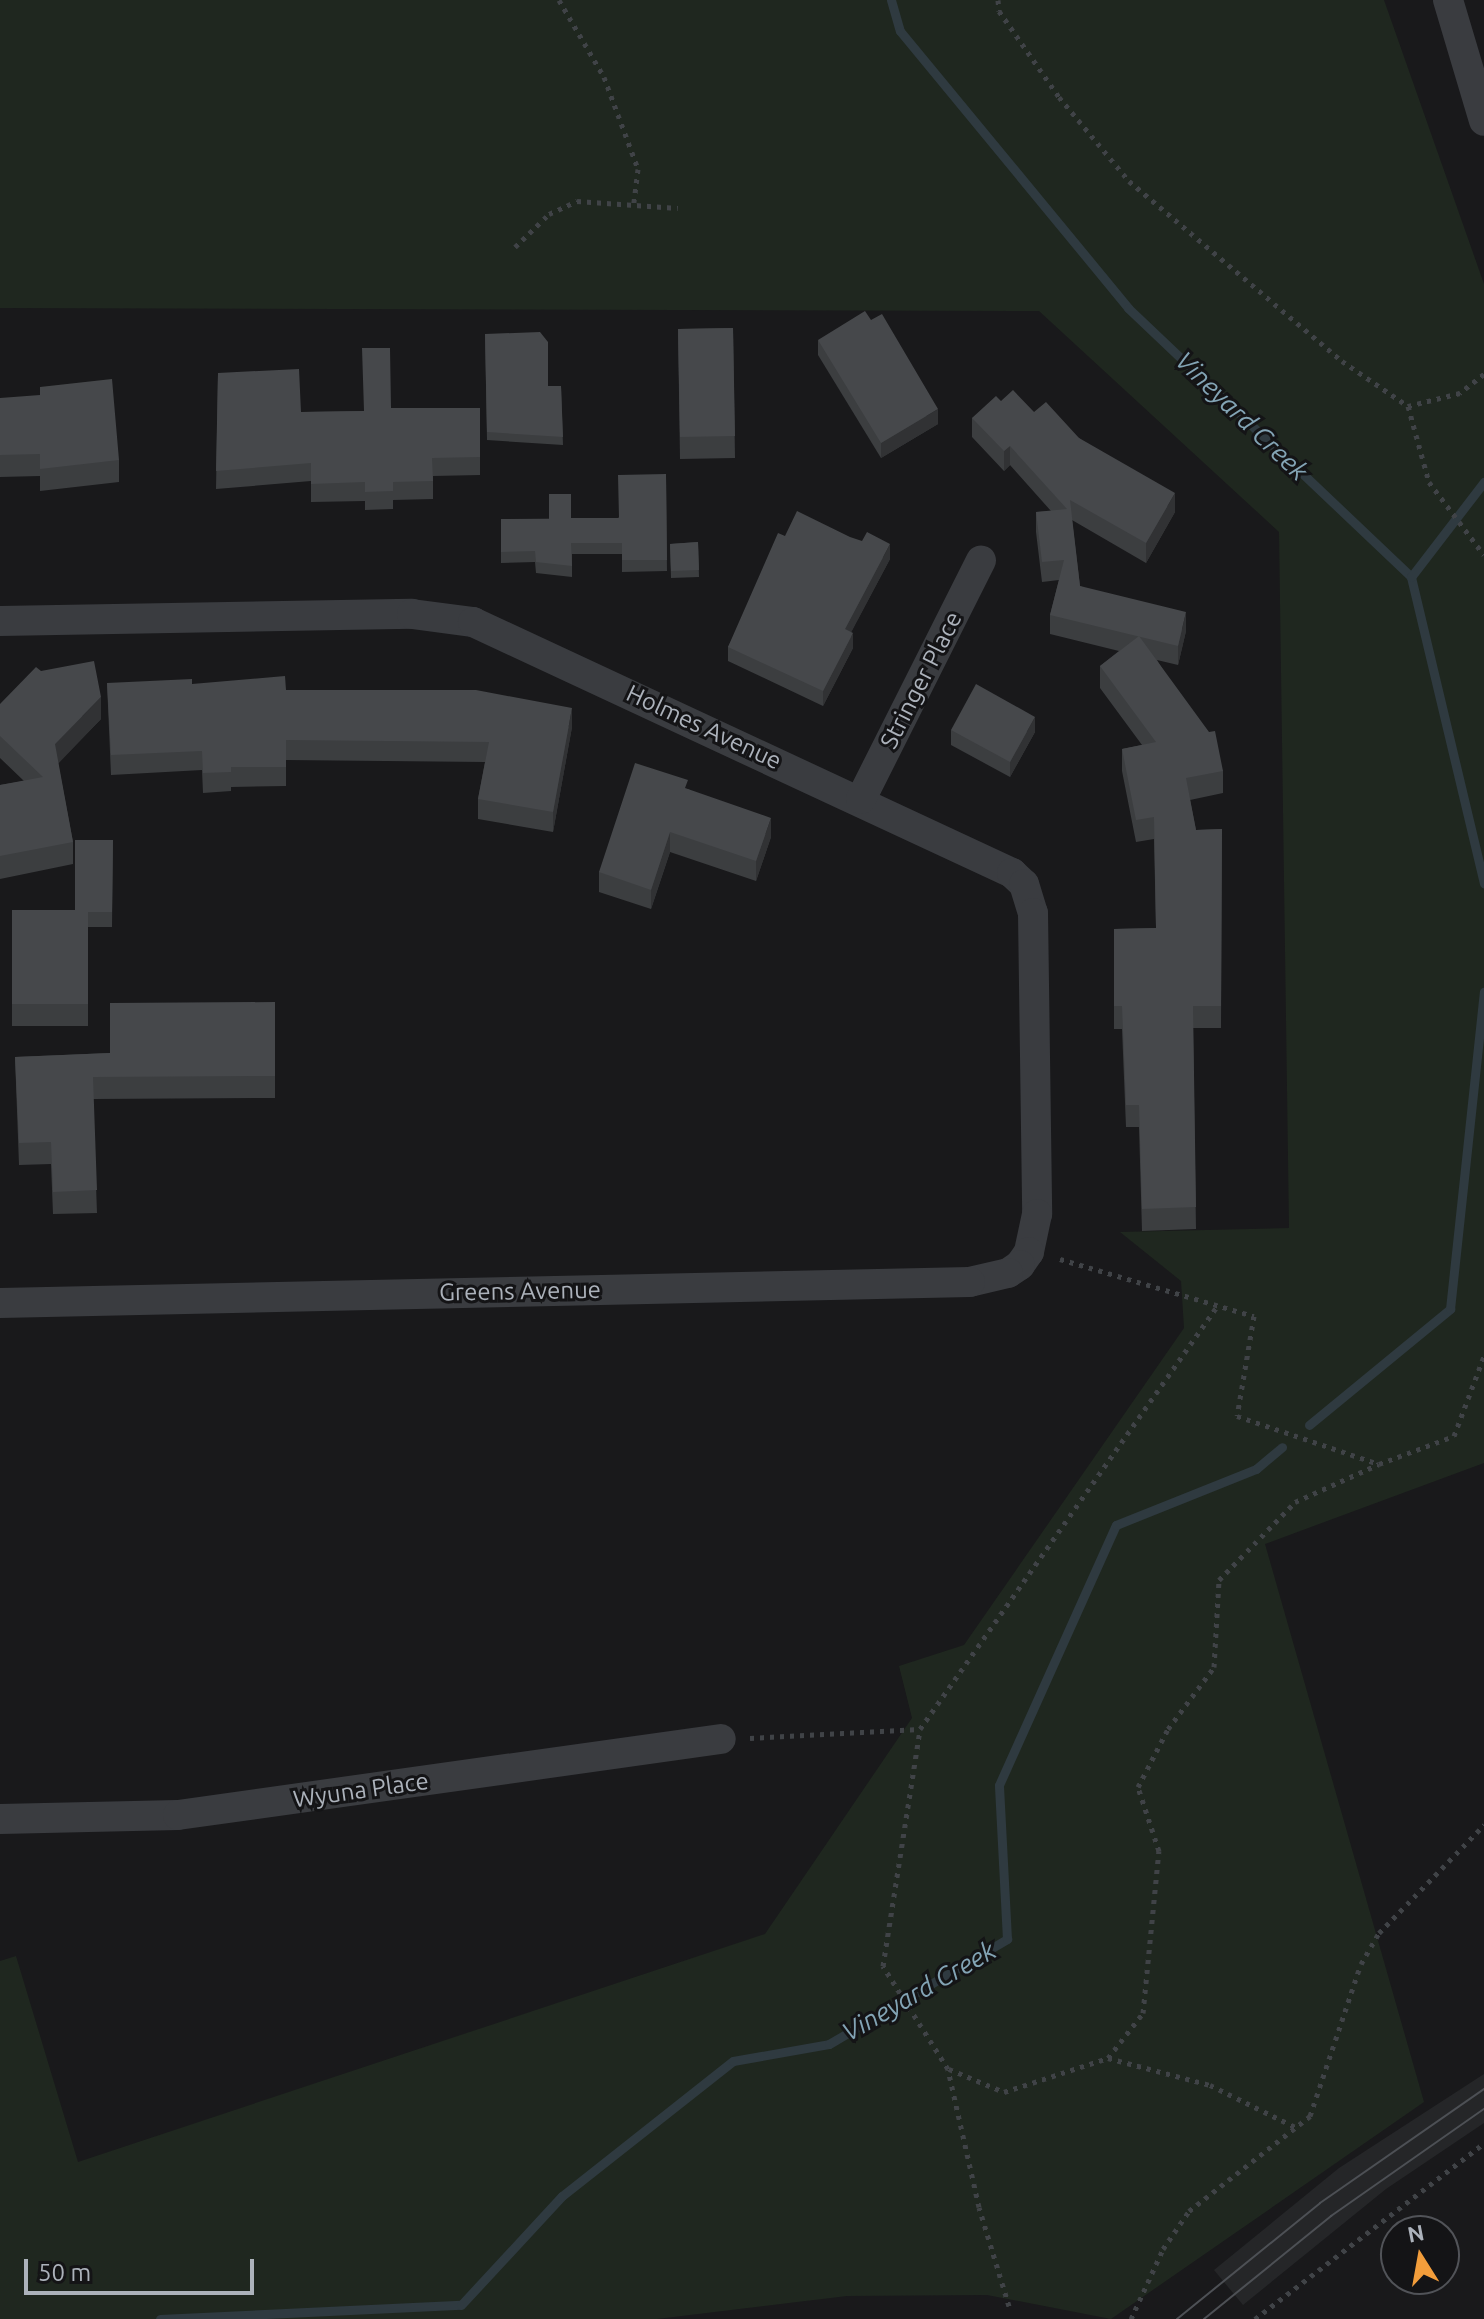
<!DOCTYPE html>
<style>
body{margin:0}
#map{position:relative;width:1484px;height:2319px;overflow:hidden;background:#19191b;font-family:Ubuntu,sans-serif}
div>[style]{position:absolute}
.built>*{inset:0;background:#252628}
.green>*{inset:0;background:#1f271f}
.stream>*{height:9px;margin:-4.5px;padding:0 4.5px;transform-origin:4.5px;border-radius:4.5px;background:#2f3a40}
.path>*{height:5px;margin-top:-2.5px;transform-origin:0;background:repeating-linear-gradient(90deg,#404347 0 4px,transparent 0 10px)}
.minor>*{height:30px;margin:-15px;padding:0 15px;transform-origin:15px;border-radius:15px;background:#3a3c40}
.tram>*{height:2px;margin:-1px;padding:0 1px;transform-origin:1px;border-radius:1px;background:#4d5055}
.wall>*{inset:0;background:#3c3e40}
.shaded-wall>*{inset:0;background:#313234}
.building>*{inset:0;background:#46484b}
span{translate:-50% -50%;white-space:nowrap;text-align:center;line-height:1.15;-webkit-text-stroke:6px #141416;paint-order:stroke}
.street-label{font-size:24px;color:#acb2bb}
.water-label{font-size:26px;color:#83a4b5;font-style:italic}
.north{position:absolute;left:1380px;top:2215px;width:80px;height:80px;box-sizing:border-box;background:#141416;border:2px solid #515358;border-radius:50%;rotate:349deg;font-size:22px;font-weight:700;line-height:32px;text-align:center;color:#acb2bb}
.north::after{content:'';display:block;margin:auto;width:28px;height:36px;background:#f29d3b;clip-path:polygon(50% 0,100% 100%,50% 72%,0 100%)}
.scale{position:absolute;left:24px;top:2259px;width:230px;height:36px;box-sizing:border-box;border:4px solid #acb2bb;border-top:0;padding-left:10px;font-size:24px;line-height:28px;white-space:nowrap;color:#acb2bb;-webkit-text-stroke:6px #141416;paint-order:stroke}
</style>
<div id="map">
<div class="built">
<i style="clip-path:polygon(1484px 2074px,1484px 2123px,1386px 2189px,1243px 2305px,1214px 2270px,1339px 2168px)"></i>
</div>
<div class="green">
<i style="clip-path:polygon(0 0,1384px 0,1484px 284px,1484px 1463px,1265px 1544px,1424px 2102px,1111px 2319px,987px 2295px,847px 2296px,657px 2319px,0 2319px,0 1961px,16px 1956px,78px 2162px,765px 1934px,912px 1718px,899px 1666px,964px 1645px,1184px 1328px,1181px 1281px,1120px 1232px,1289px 1228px,1279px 532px,1039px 311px,0 308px)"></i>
</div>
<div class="stream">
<i style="left:891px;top:0;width:32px;rotate:74deg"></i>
<i style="left:900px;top:31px;width:359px;rotate:50.5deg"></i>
<i style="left:1128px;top:308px;width:390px;rotate:43.5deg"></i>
<i style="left:1411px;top:577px;width:315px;rotate:76.6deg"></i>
<i style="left:1411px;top:577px;width:120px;rotate:-52.5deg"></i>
<i style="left:1309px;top:1425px;width:183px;rotate:-39.4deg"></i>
<i style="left:1450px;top:1309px;width:319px;rotate:-83.9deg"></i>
<i style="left:160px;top:2319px;width:301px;rotate:-2.7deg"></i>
<i style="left:461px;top:2305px;width:149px;rotate:-47.2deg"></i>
<i style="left:562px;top:2196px;width:218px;rotate:-38.3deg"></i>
<i style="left:733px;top:2061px;width:97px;rotate:-10deg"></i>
<i style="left:829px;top:2044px;width:207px;rotate:-30.5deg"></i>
<i style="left:1007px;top:1939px;width:154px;rotate:-93deg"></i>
<i style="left:999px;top:1785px;width:285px;rotate:-65.8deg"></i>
<i style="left:1116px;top:1525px;width:151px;rotate:-21.8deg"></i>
<i style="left:1256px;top:1469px;width:34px;rotate:-40deg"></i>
</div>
<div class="path">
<i style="left:559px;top:0;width:89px;rotate:59.7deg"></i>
<i style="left:604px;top:77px;width:98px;rotate:69.7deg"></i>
<i style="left:638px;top:169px;width:34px;rotate:97deg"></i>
<i style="left:998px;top:0;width:11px;rotate:85deg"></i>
<i style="left:999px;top:11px;width:105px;rotate:55.1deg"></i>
<i style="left:1059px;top:97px;width:109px;rotate:50.2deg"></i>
<i style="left:1129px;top:181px;width:279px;rotate:40.2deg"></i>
<i style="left:1342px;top:361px;width:80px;rotate:34.3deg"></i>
<i style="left:515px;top:247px;width:47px;rotate:-44.1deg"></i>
<i style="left:549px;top:214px;width:31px;rotate:-25deg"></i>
<i style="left:577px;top:201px;width:101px;rotate:4deg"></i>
<i style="left:1484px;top:374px;width:31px;rotate:142deg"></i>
<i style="left:1460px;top:393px;width:54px;rotate:166deg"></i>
<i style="left:1408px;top:406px;width:79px;rotate:74.6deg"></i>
<i style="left:1429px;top:482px;width:91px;rotate:53deg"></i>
<i style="left:1060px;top:1259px;width:202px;rotate:16.4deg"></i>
<i style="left:1254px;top:1316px;width:101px;rotate:99.6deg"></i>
<i style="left:1237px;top:1416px;width:150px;rotate:18.7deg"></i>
<i style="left:1379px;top:1464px;width:80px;rotate:-20.5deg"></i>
<i style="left:1454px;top:1436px;width:85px;rotate:-69.4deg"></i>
<i style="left:750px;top:1738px;width:170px;rotate:-3deg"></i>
<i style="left:1108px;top:2058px;width:106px;rotate:14.8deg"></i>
<i style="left:1210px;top:2085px;width:99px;rotate:26.3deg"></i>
<i style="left:949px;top:2069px;width:60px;rotate:22.7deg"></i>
<i style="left:1004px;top:2092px;width:109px;rotate:-18.1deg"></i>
<i style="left:1108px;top:2058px;width:57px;rotate:-52.1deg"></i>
<i style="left:1143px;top:2013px;width:163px;rotate:-84.4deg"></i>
<i style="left:1159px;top:1851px;width:67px;rotate:-108.2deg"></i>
<i style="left:1138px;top:1787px;width:65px;rotate:-62.7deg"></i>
<i style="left:1168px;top:1729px;width:77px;rotate:-53.4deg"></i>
<i style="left:1214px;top:1667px;width:87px;rotate:-86.7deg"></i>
<i style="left:1219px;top:1580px;width:109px;rotate:-45.7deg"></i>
<i style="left:1295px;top:1502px;width:92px;rotate:-24.3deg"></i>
<i style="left:1009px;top:2306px;width:103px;rotate:-106.9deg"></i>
<i style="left:979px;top:2207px;width:141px;rotate:-102.7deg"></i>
<i style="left:948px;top:2069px;width:122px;rotate:-122.3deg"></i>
<i style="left:883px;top:1966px;width:240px;rotate:-81.1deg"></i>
<i style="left:920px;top:1729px;width:518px;rotate:-54.9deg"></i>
<i style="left:1131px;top:2319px;width:77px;rotate:-65.4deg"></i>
<i style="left:1163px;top:2249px;width:46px;rotate:-55.6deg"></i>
<i style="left:1189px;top:2211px;width:154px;rotate:-38.1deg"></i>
<i style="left:1310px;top:2116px;width:160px;rotate:-71.5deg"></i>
<i style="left:1361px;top:1964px;width:36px;rotate:-60deg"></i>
<i style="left:1379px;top:1933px;width:151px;rotate:-45.8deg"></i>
<i style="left:1255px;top:2319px;width:289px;rotate:-37.5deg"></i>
</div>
<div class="minor">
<i style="left:1448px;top:0;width:126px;rotate:73.4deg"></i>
<i style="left:0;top:621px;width:412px;rotate:-1deg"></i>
<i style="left:412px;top:614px;width:62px;rotate:7.5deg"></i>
<i style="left:473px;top:622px;width:595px;rotate:24.97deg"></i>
<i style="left:1012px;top:873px;width:16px;rotate:43deg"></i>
<i style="left:1024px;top:884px;width:30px;rotate:73deg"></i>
<i style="left:1033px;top:913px;width:301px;rotate:89.2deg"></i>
<i style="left:1037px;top:1214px;width:39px;rotate:102deg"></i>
<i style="left:1029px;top:1252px;width:16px;rotate:125deg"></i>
<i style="left:1020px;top:1265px;width:14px;rotate:146deg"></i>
<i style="left:1008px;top:1273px;width:39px;rotate:167deg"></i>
<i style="left:970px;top:1282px;width:970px;rotate:178.76deg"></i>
<i style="left:861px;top:799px;width:267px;rotate:-63.3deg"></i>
<i style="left:0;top:1819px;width:178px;rotate:-1.3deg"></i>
<i style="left:178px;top:1815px;width:548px;rotate:-7.97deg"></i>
</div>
<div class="tram">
<i style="left:1177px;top:2319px;width:184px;rotate:-39deg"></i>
<i style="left:1320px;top:2203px;width:200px;rotate:-34.8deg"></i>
<i style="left:1204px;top:2319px;width:164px;rotate:-39deg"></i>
<i style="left:1331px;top:2216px;width:187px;rotate:-35deg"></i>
</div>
<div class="wall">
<i style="clip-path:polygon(733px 328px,735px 458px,680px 459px,678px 329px)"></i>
<i style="clip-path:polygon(485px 334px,548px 386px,561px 386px,563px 445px,487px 440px)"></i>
<i style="clip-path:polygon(818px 340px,938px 424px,881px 458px,818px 355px)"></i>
<i style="clip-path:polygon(218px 373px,301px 412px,363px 411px,391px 408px,480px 408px,480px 475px,433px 476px,433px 499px,393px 500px,393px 509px,365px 510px,365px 501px,311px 502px,311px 481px,216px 489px)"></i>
<i style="clip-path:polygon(0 398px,119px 460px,119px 482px,40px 491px,40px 476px,0 477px)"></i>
<i style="clip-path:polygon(1001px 401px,1034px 412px,1079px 438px,1175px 512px,1146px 563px,1072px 520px,1080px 586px,1186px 631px,1178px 665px,1157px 660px,1223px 771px,1223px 793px,1190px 800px,1196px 830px,1222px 829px,1221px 1028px,1193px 1028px,1196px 1229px,1142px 1231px,1139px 1127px,1126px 1127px,1122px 1029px,1114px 1029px,1114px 929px,1156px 928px,1154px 839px,1136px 842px,1122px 771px,1122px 749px,1142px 745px,1100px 688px,1100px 666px,1119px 651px,1050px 634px,1050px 615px,1059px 580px,1042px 582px,1036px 532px,1036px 512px,1051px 511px,1010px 465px,1004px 471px,972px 437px,972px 418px)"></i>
<i style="clip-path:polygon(666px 474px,667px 571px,622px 572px,622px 554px,572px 554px,572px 577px,536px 573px,535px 562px,501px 563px,501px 519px,618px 518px)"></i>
<i style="clip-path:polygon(785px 536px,890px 559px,851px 632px,853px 648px,823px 706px,728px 661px,728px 647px)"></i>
<i style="clip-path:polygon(698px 542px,699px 577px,671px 578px,670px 544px)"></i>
<i style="clip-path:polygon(107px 683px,192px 684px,286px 690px,572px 727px,553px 832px,478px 819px,478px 799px,485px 762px,286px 760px,286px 786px,231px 787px,231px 791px,203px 793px,202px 770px,111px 775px)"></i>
<i style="clip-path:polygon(0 704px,101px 719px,58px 763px,73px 842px,73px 864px,0 879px,0 785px,24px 781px,0 758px)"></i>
<i style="clip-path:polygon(951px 730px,1035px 732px,1010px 777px,951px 745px)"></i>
<i style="clip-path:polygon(688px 789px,771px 837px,756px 881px,670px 852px,651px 909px,599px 892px,599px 872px)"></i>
<i style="clip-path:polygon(113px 840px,112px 927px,88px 927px,88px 1026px,12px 1026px,12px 910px,75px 910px)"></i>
<i style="clip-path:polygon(275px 1002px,275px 1098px,93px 1099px,97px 1213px,53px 1214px,51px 1164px,19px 1165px,15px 1057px,110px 1053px)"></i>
</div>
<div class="shaded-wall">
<i style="clip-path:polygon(938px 409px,938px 424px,881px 458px,881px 443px)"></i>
<i style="clip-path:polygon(1010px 446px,1010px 465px,1004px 471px,1004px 451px)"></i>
<i style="clip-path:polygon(1175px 493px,1175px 512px,1146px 563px,1146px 543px)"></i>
<i style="clip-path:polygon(890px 544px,890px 559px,845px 644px,845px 629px)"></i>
<i style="clip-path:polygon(1186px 612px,1186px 631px,1178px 665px,1178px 646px)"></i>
<i style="clip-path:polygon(853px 633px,853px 648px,823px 706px,823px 691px)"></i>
<i style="clip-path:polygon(101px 697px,101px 719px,55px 767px,55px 744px)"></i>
<i style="clip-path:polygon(572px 708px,572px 727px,553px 832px,553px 812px)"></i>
<i style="clip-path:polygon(1035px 717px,1035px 732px,1010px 777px,1010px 762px)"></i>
<i style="clip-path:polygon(771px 818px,771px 837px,756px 881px,756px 861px)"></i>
<i style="clip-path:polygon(670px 832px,670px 852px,651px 909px,651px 890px)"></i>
</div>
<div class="building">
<i style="clip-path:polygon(865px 311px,871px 320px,882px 314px,938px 409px,881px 443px,818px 340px)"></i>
<i style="clip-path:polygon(733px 328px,735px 436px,680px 437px,678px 329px)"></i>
<i style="clip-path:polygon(540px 332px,548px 342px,548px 386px,561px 386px,563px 437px,487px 432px,485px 334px)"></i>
<i style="clip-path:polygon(362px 348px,390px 348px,391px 408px,480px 408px,480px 457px,432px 458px,433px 481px,393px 482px,393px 491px,365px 492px,365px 482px,311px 484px,311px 463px,216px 471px,218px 373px,299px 369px,301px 412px,364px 411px)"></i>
<i style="clip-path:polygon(112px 379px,119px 460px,40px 469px,40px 454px,0 455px,0 398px,40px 395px,40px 387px)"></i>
<i style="clip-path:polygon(1013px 390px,1034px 412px,1046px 402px,1079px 438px,1175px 493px,1146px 543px,1070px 500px,1080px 586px,1186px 612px,1178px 646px,1050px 615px,1064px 560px,1042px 562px,1036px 512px,1067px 509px,1010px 446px,1004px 451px,972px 418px,996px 396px,1001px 401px)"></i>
<i style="clip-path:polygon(666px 474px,667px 560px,622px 560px,622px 543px,571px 543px,572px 566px,536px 562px,535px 551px,501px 552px,501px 519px,549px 519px,549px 494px,571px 494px,571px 518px,619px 518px,618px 475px)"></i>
<i style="clip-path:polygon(797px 511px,850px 537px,862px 541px,867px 532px,890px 544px,845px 629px,853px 633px,823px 691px,728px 647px,778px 533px,785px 536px)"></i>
<i style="clip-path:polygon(698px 542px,699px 570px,671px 571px,670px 544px)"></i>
<i style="clip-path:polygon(1139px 636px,1209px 732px,1215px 731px,1223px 771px,1186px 778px,1196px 830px,1222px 829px,1221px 1006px,1193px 1006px,1196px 1207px,1142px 1209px,1139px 1105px,1126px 1105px,1122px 1006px,1114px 1006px,1114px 929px,1156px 928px,1154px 817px,1136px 820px,1122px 749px,1156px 742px,1100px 666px)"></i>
<i style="clip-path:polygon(94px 661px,101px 697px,55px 744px,73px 842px,0 856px,0 785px,43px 777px,0 736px,0 704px,36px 667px,41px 671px)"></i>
<i style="clip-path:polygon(285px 676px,286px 690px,476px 690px,572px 708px,553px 812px,478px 799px,489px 742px,286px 740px,286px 767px,231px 767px,231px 772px,203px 773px,202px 751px,111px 755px,107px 683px,192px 679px,192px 684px)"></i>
<i style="clip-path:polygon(976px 684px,1035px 717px,1010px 762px,951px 730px)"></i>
<i style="clip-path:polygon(635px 763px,688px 780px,685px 788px,771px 818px,756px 861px,670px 832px,651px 890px,599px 872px)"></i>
<i style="clip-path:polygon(75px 840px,113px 840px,112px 912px,88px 912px,88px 910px,75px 910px)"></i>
<i style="clip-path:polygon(12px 910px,88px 910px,88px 1004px,12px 1004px)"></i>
<i style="clip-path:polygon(275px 1002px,275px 1076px,93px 1077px,97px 1190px,53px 1192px,51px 1142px,19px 1143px,15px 1057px,110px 1053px,110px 1003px)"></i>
</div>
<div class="street-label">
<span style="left:921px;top:680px;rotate:-63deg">Stringer Place</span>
<span style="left:704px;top:727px;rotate:25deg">Holmes Avenue</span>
<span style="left:520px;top:1291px;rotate:-1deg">Greens Avenue</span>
<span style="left:361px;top:1790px;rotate:-8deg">Wyuna Place</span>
</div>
<div class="water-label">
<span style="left:1242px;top:416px;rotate:44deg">Vineyard Creek</span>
<span style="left:919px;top:1991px;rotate:-30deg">Vineyard Creek</span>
</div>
<div class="north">N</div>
<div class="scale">50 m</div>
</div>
